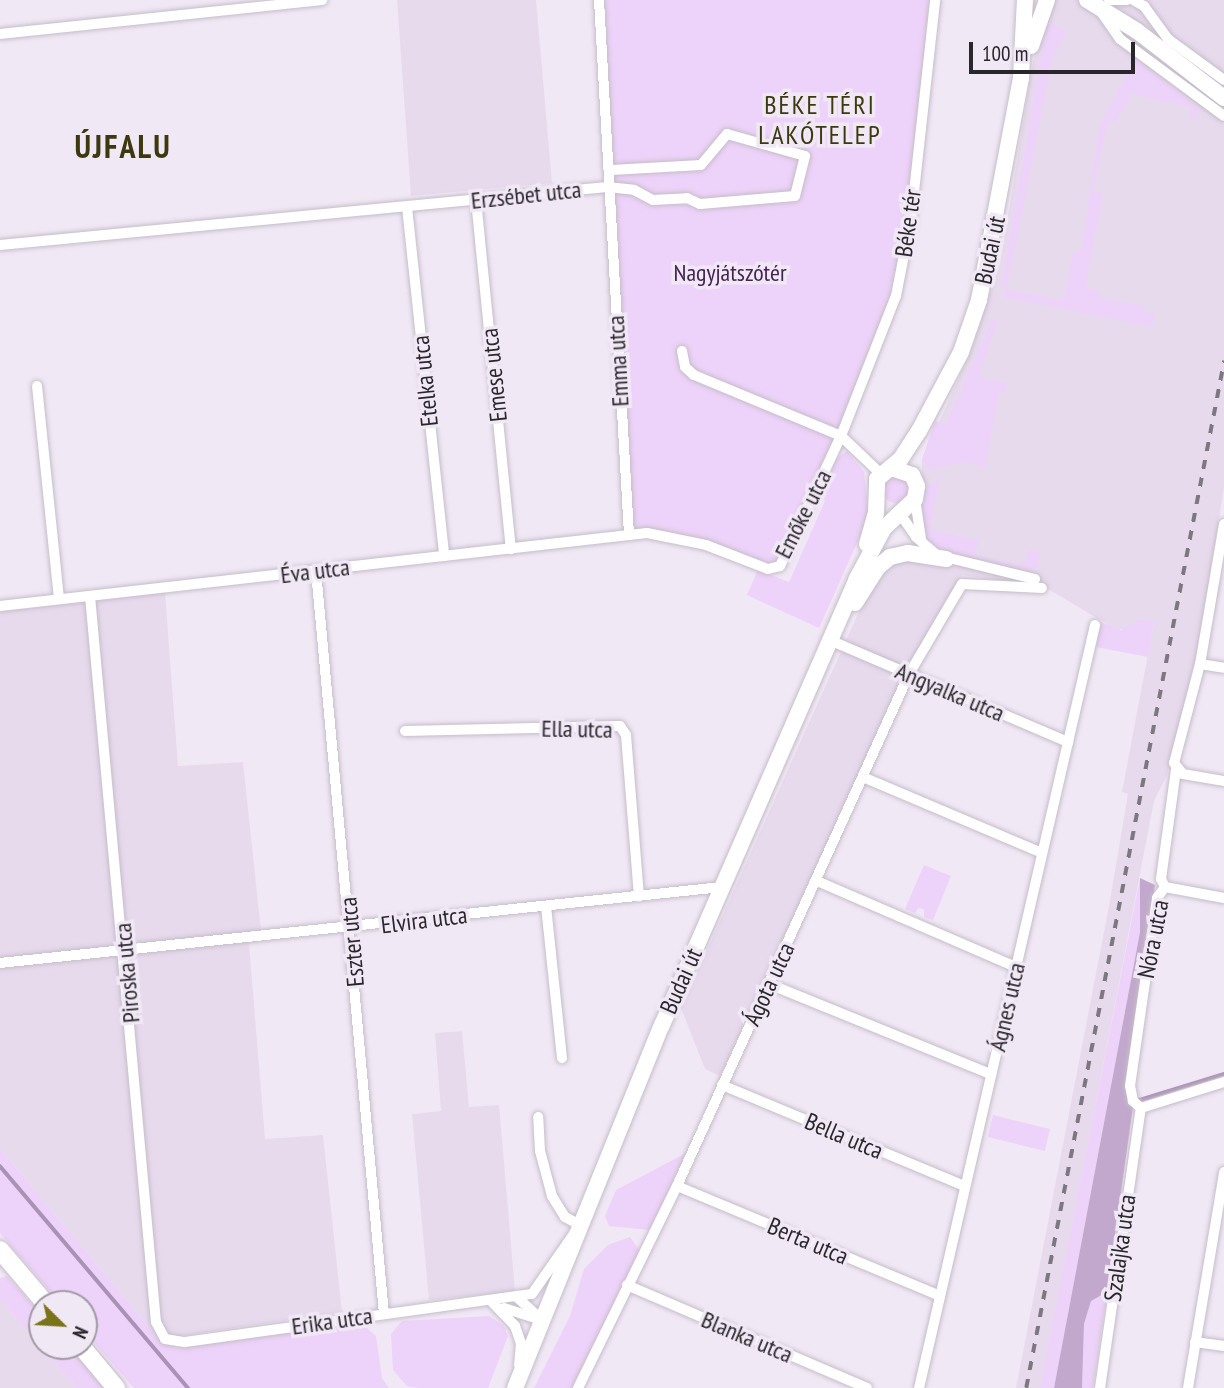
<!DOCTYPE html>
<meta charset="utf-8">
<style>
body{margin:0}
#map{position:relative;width:1224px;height:1388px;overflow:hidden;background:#f1e8f5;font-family:"PT Sans Narrow",sans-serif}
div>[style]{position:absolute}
.built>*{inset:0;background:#e7daed}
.green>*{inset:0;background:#edd2f9}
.round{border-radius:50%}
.forest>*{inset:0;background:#c2a8cd}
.stream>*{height:3.5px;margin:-1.75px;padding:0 1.75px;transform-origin:1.75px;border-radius:1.75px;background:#aa91b6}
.roads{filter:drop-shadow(0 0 2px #c5bdc9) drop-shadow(0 0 2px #c5bdc9)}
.minor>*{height:10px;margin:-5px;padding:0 5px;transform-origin:5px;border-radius:5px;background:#fff}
.secondary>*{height:16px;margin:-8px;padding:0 8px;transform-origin:8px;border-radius:8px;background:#fff}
.primary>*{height:18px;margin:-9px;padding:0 9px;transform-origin:9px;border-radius:9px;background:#fff}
.rail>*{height:3.5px;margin-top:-1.75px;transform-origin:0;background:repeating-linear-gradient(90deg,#7d7880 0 9px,transparent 0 18px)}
span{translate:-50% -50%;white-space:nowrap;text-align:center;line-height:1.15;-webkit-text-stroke:7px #f1e8f5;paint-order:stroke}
.street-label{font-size:24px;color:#2a272c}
.park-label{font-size:24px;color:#442252}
.neighbourhood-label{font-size:26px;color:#3c3910;letter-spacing:2px}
.district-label{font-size:32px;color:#3c3910;font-weight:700;letter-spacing:2px}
.north{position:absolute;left:28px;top:1290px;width:70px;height:70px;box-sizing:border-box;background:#f1e8f5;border:2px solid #a19ba5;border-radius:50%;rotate:114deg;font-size:19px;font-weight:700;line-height:28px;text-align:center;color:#2a272c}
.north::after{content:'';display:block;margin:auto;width:24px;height:32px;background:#7a7418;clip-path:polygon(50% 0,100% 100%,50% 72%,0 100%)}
.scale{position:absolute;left:969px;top:42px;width:166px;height:32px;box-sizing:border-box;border:4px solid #2a272c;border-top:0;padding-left:9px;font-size:21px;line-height:24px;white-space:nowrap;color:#2a272c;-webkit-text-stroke:5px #f1e8f5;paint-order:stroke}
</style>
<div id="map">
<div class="built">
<i style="clip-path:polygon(397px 0,536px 0,552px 183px,411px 196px)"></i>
<i style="clip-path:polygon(1056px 0,1077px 0,1096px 9px,1120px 0,1224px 0,1224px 487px,1199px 645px,1167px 775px,1154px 801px,1041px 1388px,1016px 1388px,1109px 906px,1128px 794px,1122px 792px,1154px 622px,1141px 619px,1127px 629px,1115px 629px,1045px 587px,962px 575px,908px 669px,720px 1076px,705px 1069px,681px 1008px,875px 576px,909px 558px,923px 535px,922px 460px,935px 421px,939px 422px,971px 352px,1000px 264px,1038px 33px,1048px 5px)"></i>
<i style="clip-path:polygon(165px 593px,178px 766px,243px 762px,261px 931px,248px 932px,265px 1139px,323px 1135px,342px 1312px,159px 1339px,0 1149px,0 612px)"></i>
<i style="clip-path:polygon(462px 1031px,469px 1107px,499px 1105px,515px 1291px,429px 1300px,412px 1114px,441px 1111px,435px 1033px)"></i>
<i style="clip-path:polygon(0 1299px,77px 1388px,0 1388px)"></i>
</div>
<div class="green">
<i style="clip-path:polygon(599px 0,935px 0,911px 219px,885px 330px,774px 568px,706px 545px,629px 535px)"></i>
<i style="clip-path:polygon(1050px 23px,1067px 31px,1053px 57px,1007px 286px,1001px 289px,1046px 26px)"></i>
<i style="clip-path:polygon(1135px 59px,1196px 106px,1199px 120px,1190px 118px,1192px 107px,1131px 94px,1116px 122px,1108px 121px,1093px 191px,1103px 193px,1085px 288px,1099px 291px,1098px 298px,1140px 305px,1142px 311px,1154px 313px,1152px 327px,1004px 297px,1006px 289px,1063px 301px,1074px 252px,1081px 252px,1099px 128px)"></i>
<i style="clip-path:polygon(992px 320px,998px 321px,978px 377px,1008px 383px,1006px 393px,999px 392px,985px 467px,963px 462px,928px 470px,922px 460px,935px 421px,946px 425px)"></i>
<i style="clip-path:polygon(847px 451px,864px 472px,869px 516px,819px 628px,747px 595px,758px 570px,789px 582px,825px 501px,819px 497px,838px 457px)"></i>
<i class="round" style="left:883px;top:477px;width:26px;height:26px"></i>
<i style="clip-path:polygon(939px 481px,930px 530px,978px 540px,975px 556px,1024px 565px,1027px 550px,1041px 552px,1038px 567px,1030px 570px,958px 557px,926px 541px,918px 510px,930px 484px)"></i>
<i style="clip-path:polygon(1140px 619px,1154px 621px,1148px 657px,1096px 647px,1101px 622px,1121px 630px)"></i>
<i style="clip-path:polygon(924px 865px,951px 876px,933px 920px,924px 917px,924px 909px,918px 908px,915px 913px,905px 909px)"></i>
<i style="clip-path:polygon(1140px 878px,1140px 932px,1054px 1388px,1040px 1388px)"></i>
<i style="clip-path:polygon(993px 1115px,1050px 1129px,1045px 1151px,988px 1137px)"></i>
<i style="clip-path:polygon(0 1149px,159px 1339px,177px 1348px,361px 1323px,376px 1336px,382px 1378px,389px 1388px,134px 1388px,84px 1331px,84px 1304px,61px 1304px,0 1233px)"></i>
<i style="clip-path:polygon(686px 1153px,650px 1230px,609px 1226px,605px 1216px,616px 1190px)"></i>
<i style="clip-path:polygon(630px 1237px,640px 1251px,576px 1388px,534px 1388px,570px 1316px,584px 1269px,608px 1245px)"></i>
<i style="clip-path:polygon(7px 1276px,42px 1315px,42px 1346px,68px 1346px,105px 1388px,77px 1388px,0 1299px,0 1278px)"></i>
<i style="clip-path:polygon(1107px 1292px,1093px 1388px,1082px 1388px,1084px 1324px,1091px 1301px)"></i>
<i style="clip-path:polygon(489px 1316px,504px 1326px,508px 1336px,488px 1388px,418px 1388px,407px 1386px,393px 1370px,391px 1334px,402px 1321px)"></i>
</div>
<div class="forest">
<i style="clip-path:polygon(1140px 878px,1155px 885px,1137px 1015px,1133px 1107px,1107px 1292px,1091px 1301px,1084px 1324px,1082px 1388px,1054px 1388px,1140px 932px)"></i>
</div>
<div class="stream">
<i style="left:0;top:1166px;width:291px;rotate:49.7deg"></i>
<i style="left:1109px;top:1293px;width:195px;rotate:-80.9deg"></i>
<i style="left:1140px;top:1100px;width:88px;rotate:-17.2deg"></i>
</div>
<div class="roads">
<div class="minor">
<i style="left:599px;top:0;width:536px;rotate:86.79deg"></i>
<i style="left:1109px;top:0;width:18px"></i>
<i style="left:1133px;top:0;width:13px;rotate:29deg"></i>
<i style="left:1144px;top:6px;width:41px;rotate:54deg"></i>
<i style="left:1168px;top:39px;width:69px;rotate:36.2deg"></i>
<i style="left:1099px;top:9px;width:37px;rotate:55deg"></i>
<i style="left:1120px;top:39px;width:129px;rotate:36.5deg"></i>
<i style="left:0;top:34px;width:324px;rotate:-6deg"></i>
<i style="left:476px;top:200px;width:351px;rotate:84.3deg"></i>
<i style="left:407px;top:207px;width:351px;rotate:83.9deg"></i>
<i style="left:0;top:245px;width:610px;rotate:-5.46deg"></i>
<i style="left:607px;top:187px;width:27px;rotate:6deg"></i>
<i style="left:634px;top:190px;width:21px;rotate:28deg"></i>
<i style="left:653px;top:200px;width:34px;rotate:-3deg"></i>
<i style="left:687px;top:198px;width:14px;rotate:25deg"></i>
<i style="left:700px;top:204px;width:95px;rotate:-4.8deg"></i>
<i style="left:795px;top:196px;width:41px;rotate:-76deg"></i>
<i style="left:805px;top:156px;width:81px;rotate:-164.2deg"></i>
<i style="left:727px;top:134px;width:40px;rotate:130deg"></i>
<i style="left:701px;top:165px;width:90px;rotate:176.8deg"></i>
<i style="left:682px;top:351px;width:16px;rotate:79deg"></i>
<i style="left:685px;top:367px;width:12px;rotate:42deg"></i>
<i style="left:694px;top:375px;width:159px;rotate:22.5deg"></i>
<i style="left:841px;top:436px;width:55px;rotate:43.5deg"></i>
<i style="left:37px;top:386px;width:214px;rotate:84.1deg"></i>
<i style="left:915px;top:499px;width:40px;rotate:81.5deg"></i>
<i style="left:898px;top:511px;width:32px;rotate:55deg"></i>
<i style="left:916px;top:537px;width:28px;rotate:41deg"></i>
<i style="left:937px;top:555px;width:101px;rotate:13.8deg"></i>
<i style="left:1224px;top:524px;width:142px;rotate:99.7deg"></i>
<i style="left:1200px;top:664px;width:102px;rotate:104.7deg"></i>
<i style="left:1174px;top:763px;width:14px;rotate:51deg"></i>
<i style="left:1183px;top:774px;width:42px;rotate:9.7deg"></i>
<i style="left:316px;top:571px;width:746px;rotate:84.77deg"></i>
<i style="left:90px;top:596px;width:729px;rotate:84.81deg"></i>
<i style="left:156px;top:1322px;width:19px;rotate:62deg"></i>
<i style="left:165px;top:1339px;width:20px;rotate:9deg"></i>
<i style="left:185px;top:1342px;width:350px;rotate:-7.9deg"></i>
<i style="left:532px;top:1294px;width:84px;rotate:-55.2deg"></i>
<i style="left:580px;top:1225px;width:17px;rotate:-152deg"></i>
<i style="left:565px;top:1217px;width:25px;rotate:-122deg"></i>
<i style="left:552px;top:1196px;width:47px;rotate:-104.9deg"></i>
<i style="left:540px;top:1151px;width:34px;rotate:-93deg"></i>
<i style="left:0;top:606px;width:651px;rotate:-6.44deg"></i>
<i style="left:647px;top:533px;width:60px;rotate:11.5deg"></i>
<i style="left:706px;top:545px;width:66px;rotate:21.2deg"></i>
<i style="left:768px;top:569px;width:12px;rotate:-14deg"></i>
<i style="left:780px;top:566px;width:144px;rotate:-64.9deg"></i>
<i style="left:841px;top:436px;width:150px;rotate:-68.6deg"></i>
<i style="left:896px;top:296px;width:78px;rotate:-79deg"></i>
<i style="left:911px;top:219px;width:220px;rotate:-83.7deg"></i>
<i style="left:832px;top:641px;width:257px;rotate:23.2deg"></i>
<i style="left:1200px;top:664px;width:24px;rotate:9deg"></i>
<i style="left:405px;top:731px;width:215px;rotate:-1.3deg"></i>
<i style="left:620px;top:726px;width:11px;rotate:56deg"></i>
<i style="left:626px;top:735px;width:162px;rotate:85.4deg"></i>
<i style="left:863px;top:777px;width:194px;rotate:23deg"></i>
<i style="left:817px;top:881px;width:217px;rotate:23.4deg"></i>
<i style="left:1165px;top:887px;width:9px;rotate:-117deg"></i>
<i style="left:1161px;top:879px;width:110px;rotate:-82.2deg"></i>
<i style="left:1165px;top:887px;width:60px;rotate:10.6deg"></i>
<i style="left:546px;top:906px;width:153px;rotate:84deg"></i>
<i style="left:0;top:963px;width:726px;rotate:-6.01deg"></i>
<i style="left:769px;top:984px;width:240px;rotate:22.1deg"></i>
<i style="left:722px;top:1085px;width:263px;rotate:22.6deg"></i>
<i style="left:1141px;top:1108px;width:11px;rotate:-139deg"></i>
<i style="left:1133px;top:1101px;width:15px;rotate:-101deg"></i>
<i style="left:1130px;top:1086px;width:190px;rotate:-81.8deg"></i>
<i style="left:1157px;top:898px;width:14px;rotate:-54deg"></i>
<i style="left:1141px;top:1108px;width:87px;rotate:-17.4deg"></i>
<i style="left:677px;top:1186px;width:285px;rotate:22.7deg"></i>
<i style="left:627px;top:1285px;width:261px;rotate:23.2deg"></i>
<i style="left:518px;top:1298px;width:33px;rotate:43deg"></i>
<i style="left:492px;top:1302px;width:33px;rotate:46deg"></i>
<i style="left:515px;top:1326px;width:18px;rotate:71deg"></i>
<i style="left:521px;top:1343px;width:22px;rotate:95deg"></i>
<i style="left:504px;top:1308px;width:40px;rotate:18deg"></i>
<i style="left:1195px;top:1342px;width:29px;rotate:8deg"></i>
<i style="left:578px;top:1388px;width:225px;rotate:-63.9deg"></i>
<i style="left:677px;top:1186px;width:562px;rotate:-65.62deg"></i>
<i style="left:909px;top:674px;width:104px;rotate:-59.5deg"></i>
<i style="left:962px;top:584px;width:80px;rotate:2.9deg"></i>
<i style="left:919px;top:1388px;width:783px;rotate:-77.01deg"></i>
<i style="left:1100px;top:1388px;width:283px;rotate:-81.7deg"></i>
<i style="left:1188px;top:1388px;width:219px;rotate:-80.5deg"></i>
</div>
<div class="secondary">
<i style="left:1087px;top:0;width:59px;rotate:31.8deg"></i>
<i style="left:1137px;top:31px;width:110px;rotate:37.6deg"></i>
<i style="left:1031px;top:46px;width:49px;rotate:-70.8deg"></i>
<i style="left:867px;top:544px;width:32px;rotate:-74deg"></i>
<i style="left:876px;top:513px;width:34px;rotate:-88deg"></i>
<i style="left:877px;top:479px;width:30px;rotate:-40deg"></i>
<i style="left:900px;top:460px;width:35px;rotate:-57deg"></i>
<i style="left:919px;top:431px;width:89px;rotate:-62deg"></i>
<i style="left:961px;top:352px;width:55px;rotate:-70.9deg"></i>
<i style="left:979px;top:300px;width:226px;rotate:-79.3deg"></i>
<i style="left:1021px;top:78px;width:78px;rotate:-87.1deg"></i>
<i style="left:855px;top:603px;width:43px;rotate:-57.4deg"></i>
<i style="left:878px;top:567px;width:16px;rotate:-40deg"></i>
<i style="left:890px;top:557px;width:18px;rotate:-13deg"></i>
<i style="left:908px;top:553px;width:39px;rotate:9deg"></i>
<i style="left:515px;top:1388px;width:392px;rotate:-68deg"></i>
<i style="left:662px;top:1025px;width:485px;rotate:-66.4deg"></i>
<i style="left:856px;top:580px;width:59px;rotate:-61.7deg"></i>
<i style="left:884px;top:528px;width:42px;rotate:-43.1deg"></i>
<i style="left:915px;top:499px;width:13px;rotate:-81deg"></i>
<i style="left:917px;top:486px;width:12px;rotate:-114deg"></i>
<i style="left:912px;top:475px;width:21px;rotate:-161deg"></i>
</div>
<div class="primary">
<i style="left:0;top:1250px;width:71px;rotate:49.6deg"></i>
<i style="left:81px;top:1346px;width:55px;rotate:50.2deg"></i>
</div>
</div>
<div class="rail">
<i style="left:1026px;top:1388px;width:1046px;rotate:-79.09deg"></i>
</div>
<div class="street-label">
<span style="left:526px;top:195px;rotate:-6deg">Erzsébet utca</span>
<span style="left:908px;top:223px;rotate:-82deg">Béke tér</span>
<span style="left:990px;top:250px;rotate:-78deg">Budai út</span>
<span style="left:618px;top:361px;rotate:-93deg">Emma utca</span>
<span style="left:494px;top:375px;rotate:-96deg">Emese utca</span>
<span style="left:425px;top:381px;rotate:-96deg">Etelka utca</span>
<span style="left:803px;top:514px;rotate:-63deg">Emőke utca</span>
<span style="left:315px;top:571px;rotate:-7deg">Éva utca</span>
<span style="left:950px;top:692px;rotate:23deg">Angyalka utca</span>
<span style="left:577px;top:729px;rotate:1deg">Ella utca</span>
<span style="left:424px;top:920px;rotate:-7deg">Elvira utca</span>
<span style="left:1153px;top:939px;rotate:-79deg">Nóra utca</span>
<span style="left:352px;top:942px;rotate:-95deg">Eszter utca</span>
<span style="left:127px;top:973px;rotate:-95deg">Piroska utca</span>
<span style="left:681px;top:981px;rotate:-66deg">Budai út</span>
<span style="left:769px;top:984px;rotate:-65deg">Ágota utca</span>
<span style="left:1007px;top:1007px;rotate:-77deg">Ágnes utca</span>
<span style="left:844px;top:1136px;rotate:23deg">Bella utca</span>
<span style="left:808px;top:1241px;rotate:23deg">Berta utca</span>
<span style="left:1120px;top:1248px;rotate:-82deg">Szalajka utca</span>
<span style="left:332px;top:1321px;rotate:-8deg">Erika utca</span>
<span style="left:747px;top:1337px;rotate:23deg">Blanka utca</span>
</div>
<div class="park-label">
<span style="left:730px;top:273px">Nagyjátszótér</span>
</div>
<div class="neighbourhood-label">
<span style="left:820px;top:120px">BÉKE TÉRI<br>LAKÓTELEP</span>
</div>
<div class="district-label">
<span style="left:123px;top:146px">ÚJFALU</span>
</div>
<div class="north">N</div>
<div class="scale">100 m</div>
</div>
